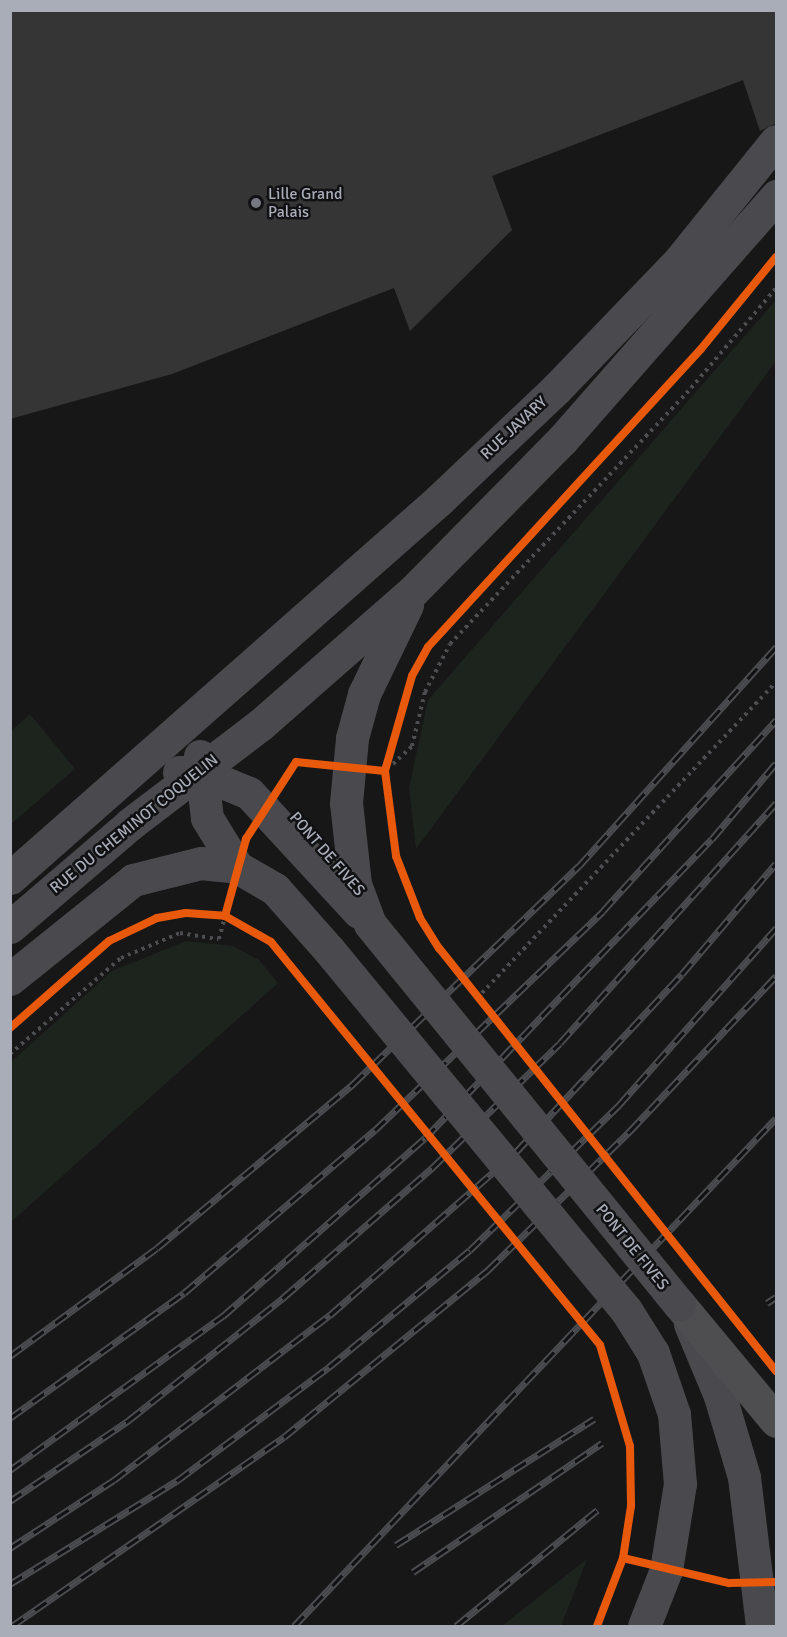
<!DOCTYPE html>
<style>
body{margin:0}
#map{position:relative;width:787px;height:1637px;overflow:hidden;background:#171717;font-family:Signika,sans-serif}
div>[style]{position:absolute}
.green>*{inset:0;background:#1d241e}
.building>*{inset:0;background:#353536}
.path>*{height:4px;margin-top:-2px;transform-origin:0;background:repeating-linear-gradient(90deg,#4d4e52 0 3px,transparent 0 7.5px)}
.secondary>*{height:33px;margin:-16.5px;padding:0 16.5px;transform-origin:16.5px;border-radius:16.5px;background:#4a4a4e}
.highway>*{height:33px;margin:-16.5px;padding:0 16.5px;transform-origin:16.5px;border-radius:16.5px;background:#4e4e51}
.rail>*{height:7px;margin-top:-3.5px;transform-origin:0;background:repeating-linear-gradient(90deg,#111113 0 14px,#4b4c4f 0 28px);box-sizing:border-box;border-block:2px solid #4b4c4f}
.secondary-bridge>*{height:33px;margin:-16.5px;padding:0 16.5px;transform-origin:16.5px;border-radius:16.5px;background:#4a4a4e}
.cycleway>*{height:8px;margin:-4px;padding:0 4px;transform-origin:4px;border-radius:4px;background:#e8590c}
.dots>*{width:16px;height:16px;translate:-50% -50%;box-sizing:border-box;border:3px solid #111113;border-radius:50%}
span{translate:-50% -50%;white-space:nowrap;text-align:center;line-height:1.15;-webkit-text-stroke:5px #111113;paint-order:stroke}
.poi-label{font-size:16px;color:#a8adb8}
.left{translate:0 -50%;text-align:left}
.street-label{font-size:16px;color:#a8adb8}
.frame{position:absolute;inset:0;border:12px solid #a8adb8;pointer-events:none}
</style>
<div id="map">
<div class="green">
<i style="clip-path:polygon(776px 300px,776px 361px,416px 849px,409px 788px,428px 700px)"></i>
<i style="clip-path:polygon(30px 714px,75px 769px,11px 824px,11px 731px)"></i>
<i style="clip-path:polygon(186px 941px,233px 946px,259px 960px,278px 983px,11px 1222px,11px 1062px,112px 971px)"></i>
<i style="clip-path:polygon(587px 1559px,561px 1626px,502px 1626px)"></i>
</div>
<div class="building">
<i style="clip-path:polygon(10px 10px,777px 10px,777px 123px,760px 131px,743px 80px,492px 176px,512px 230px,410px 331px,394px 288px,172px 374px,10px 419px)"></i>
</div>
<div class="path">
<i style="left:393px;top:764px;width:26px;rotate:-43deg"></i>
<i style="left:412px;top:746px;width:56px;rotate:-76.5deg"></i>
<i style="left:425px;top:692px;width:54px;rotate:-62.5deg"></i>
<i style="left:450px;top:644px;width:352px;rotate:-46.7deg"></i>
<i style="left:691px;top:388px;width:131px;rotate:-49.6deg"></i>
<i style="left:289px;top:773px;width:13px;rotate:-58deg"></i>
<i style="left:296px;top:762px;width:13px;rotate:9deg"></i>
<i style="left:482px;top:993px;width:428px;rotate:-46.6deg"></i>
<i style="left:10px;top:1054px;width:147px;rotate:-40.9deg"></i>
<i style="left:121px;top:958px;width:64px;rotate:-23deg"></i>
<i style="left:180px;top:933px;width:39px;rotate:9deg"></i>
<i style="left:219px;top:939px;width:24px;rotate:-75deg"></i>
</div>
<div class="secondary">
<i style="left:200px;top:756px;width:62px;rotate:83.6deg"></i>
<i style="left:207px;top:818px;width:57px;rotate:58.5deg"></i>
<i style="left:179px;top:772px;width:19px"></i>
<i style="left:198px;top:772px;width:55px;rotate:22.4deg"></i>
<i style="left:249px;top:793px;width:162px;rotate:47.3deg"></i>
<i style="left:10px;top:878px;width:572px;rotate:-41.38deg"></i>
<i style="left:439px;top:500px;width:161px;rotate:-43.5deg"></i>
<i style="left:556px;top:389px;width:178px;rotate:-46.1deg"></i>
<i style="left:679px;top:261px;width:154px;rotate:-51.1deg"></i>
<i style="left:370px;top:924px;width:43px;rotate:-110.6deg"></i>
<i style="left:355px;top:884px;width:81px;rotate:-96.3deg"></i>
<i style="left:346px;top:803px;width:65px;rotate:-84.7deg"></i>
<i style="left:352px;top:738px;width:46px;rotate:-74.7deg"></i>
<i style="left:364px;top:694px;width:99px;rotate:-64.2deg"></i>
<i style="left:10px;top:927px;width:158px;rotate:-40.6deg"></i>
<i style="left:130px;top:824px;width:163px;rotate:-37.3deg"></i>
<i style="left:260px;top:725px;width:202px;rotate:-41.2deg"></i>
<i style="left:412px;top:592px;width:214px;rotate:-45.4deg"></i>
<i style="left:562px;top:440px;width:325px;rotate:-48.7deg"></i>
<i style="left:10px;top:979px;width:158px;rotate:-38.8deg"></i>
<i style="left:133px;top:880px;width:70px;rotate:-14deg"></i>
<i style="left:201px;top:863px;width:36px;rotate:6deg"></i>
<i style="left:237px;top:867px;width:44px;rotate:30.1deg"></i>
<i style="left:275px;top:889px;width:81px;rotate:48.5deg"></i>
<i style="left:690px;top:1324px;width:78px;rotate:67.4deg"></i>
<i style="left:720px;top:1396px;width:84px;rotate:73.5deg"></i>
<i style="left:744px;top:1477px;width:150px;rotate:83.1deg"></i>
<i style="left:644px;top:1626px;width:60px;rotate:-68.6deg"></i>
<i style="left:666px;top:1570px;width:87px;rotate:-80.8deg"></i>
<i style="left:680px;top:1484px;width:70px;rotate:-94.9deg"></i>
<i style="left:674px;top:1414px;width:65px;rotate:-109deg"></i>
</div>
<div class="highway">
<i style="left:679px;top:1304px;width:152px;rotate:50.3deg"></i>
</div>
<div class="rail">
<i style="left:767px;top:1303px;width:11px;rotate:-34deg"></i>
<i style="left:10px;top:1356px;width:182px;rotate:-36.3deg"></i>
<i style="left:157px;top:1248px;width:256px;rotate:-39.9deg"></i>
<i style="left:353px;top:1084px;width:314px;rotate:-44deg"></i>
<i style="left:579px;top:866px;width:295px;rotate:-48deg"></i>
<i style="left:10px;top:1418px;width:214px;rotate:-35.7deg"></i>
<i style="left:184px;top:1293px;width:251px;rotate:-40.5deg"></i>
<i style="left:375px;top:1130px;width:316px;rotate:-43.8deg"></i>
<i style="left:603px;top:911px;width:258px;rotate:-47.8deg"></i>
<i style="left:10px;top:1470px;width:263px;rotate:-35.9deg"></i>
<i style="left:223px;top:1316px;width:269px;rotate:-41.4deg"></i>
<i style="left:425px;top:1138px;width:414px;rotate:-46.2deg"></i>
<i style="left:712px;top:839px;width:99px;rotate:-49.9deg"></i>
<i style="left:10px;top:1501px;width:144px;rotate:-34.2deg"></i>
<i style="left:129px;top:1420px;width:198px;rotate:-38.4deg"></i>
<i style="left:284px;top:1297px;width:198px;rotate:-41.1deg"></i>
<i style="left:433px;top:1167px;width:177px;rotate:-44.3deg"></i>
<i style="left:560px;top:1043px;width:323px;rotate:-48deg"></i>
<i style="left:396px;top:1545px;width:235px;rotate:-32.5deg"></i>
<i style="left:10px;top:1548px;width:124px;rotate:-33.2deg"></i>
<i style="left:114px;top:1480px;width:272px;rotate:-37.4deg"></i>
<i style="left:330px;top:1315px;width:247px;rotate:-41.2deg"></i>
<i style="left:516px;top:1152px;width:243px;rotate:-47deg"></i>
<i style="left:682px;top:974px;width:145px;rotate:-49.7deg"></i>
<i style="left:413px;top:1572px;width:229px;rotate:-34.3deg"></i>
<i style="left:10px;top:1584px;width:198px;rotate:-31.8deg"></i>
<i style="left:178px;top:1480px;width:189px;rotate:-36.8deg"></i>
<i style="left:329px;top:1367px;width:183px;rotate:-39.7deg"></i>
<i style="left:470px;top:1250px;width:208px;rotate:-44.2deg"></i>
<i style="left:619px;top:1105px;width:237px;rotate:-48.4deg"></i>
<i style="left:12px;top:1626px;width:331px;rotate:-34.8deg"></i>
<i style="left:284px;top:1437px;width:264px;rotate:-39.3deg"></i>
<i style="left:488px;top:1270px;width:199px;rotate:-44.4deg"></i>
<i style="left:630px;top:1131px;width:213px;rotate:-46.7deg"></i>
<i style="left:294px;top:1626px;width:700px;rotate:-46.5deg"></i>
<i style="left:456px;top:1626px;width:183px;rotate:-39.4deg"></i>
</div>
<div class="secondary-bridge">
<i style="left:370px;top:924px;width:490px;rotate:50.9deg"></i>
<i style="left:329px;top:950px;width:467px;rotate:50.5deg"></i>
<i style="left:626px;top:1310px;width:51px;rotate:57.9deg"></i>
</div>
<div class="cycleway">
<i style="left:776px;top:257px;width:119px;rotate:129.2deg"></i>
<i style="left:701px;top:349px;width:404px;rotate:132.5deg"></i>
<i style="left:428px;top:647px;width:33px;rotate:119deg"></i>
<i style="left:412px;top:676px;width:99px;rotate:105.9deg"></i>
<i style="left:385px;top:771px;width:86px;rotate:82.6deg"></i>
<i style="left:396px;top:856px;width:66px;rotate:68.8deg"></i>
<i style="left:420px;top:918px;width:36px;rotate:58deg"></i>
<i style="left:439px;top:948px;width:541px;rotate:51.46deg"></i>
<i style="left:225px;top:916px;width:80px;rotate:-74.7deg"></i>
<i style="left:246px;top:839px;width:92px;rotate:-57deg"></i>
<i style="left:296px;top:762px;width:89px;rotate:5.8deg"></i>
<i style="left:10px;top:1028px;width:132px;rotate:-41.3deg"></i>
<i style="left:109px;top:941px;width:53px;rotate:-25.6deg"></i>
<i style="left:157px;top:918px;width:29px;rotate:-10deg"></i>
<i style="left:186px;top:913px;width:39px;rotate:4deg"></i>
<i style="left:225px;top:916px;width:53px;rotate:29.5deg"></i>
<i style="left:271px;top:942px;width:520px;rotate:50.77deg"></i>
<i style="left:600px;top:1345px;width:105px;rotate:73.5deg"></i>
<i style="left:630px;top:1446px;width:60px;rotate:89deg"></i>
<i style="left:631px;top:1506px;width:53px;rotate:98.7deg"></i>
<i style="left:623px;top:1558px;width:73px;rotate:110.9deg"></i>
<i style="left:623px;top:1558px;width:109px;rotate:13.3deg"></i>
<i style="left:729px;top:1583px;width:47px;rotate:-1.2deg"></i>
</div>
<div class="dots">
<i style="left:256px;top:203px;background:#757880"></i>
</div>
<div class="poi-label">
<span class="left" style="left:268px;top:203px">Lille Grand<br>Palais</span>
</div>
<div class="street-label">
<span style="left:514px;top:428px;rotate:-43deg">RUE JAVARY</span>
<span style="left:134px;top:824px;rotate:-39deg">RUE DU CHEMINOT COQUELIN</span>
<span style="left:327px;top:854px;rotate:49deg">PONT DE FIVES</span>
<span style="left:632px;top:1247px;rotate:51deg">PONT DE FIVES</span>
</div>
<div class="frame"></div>
</div>
